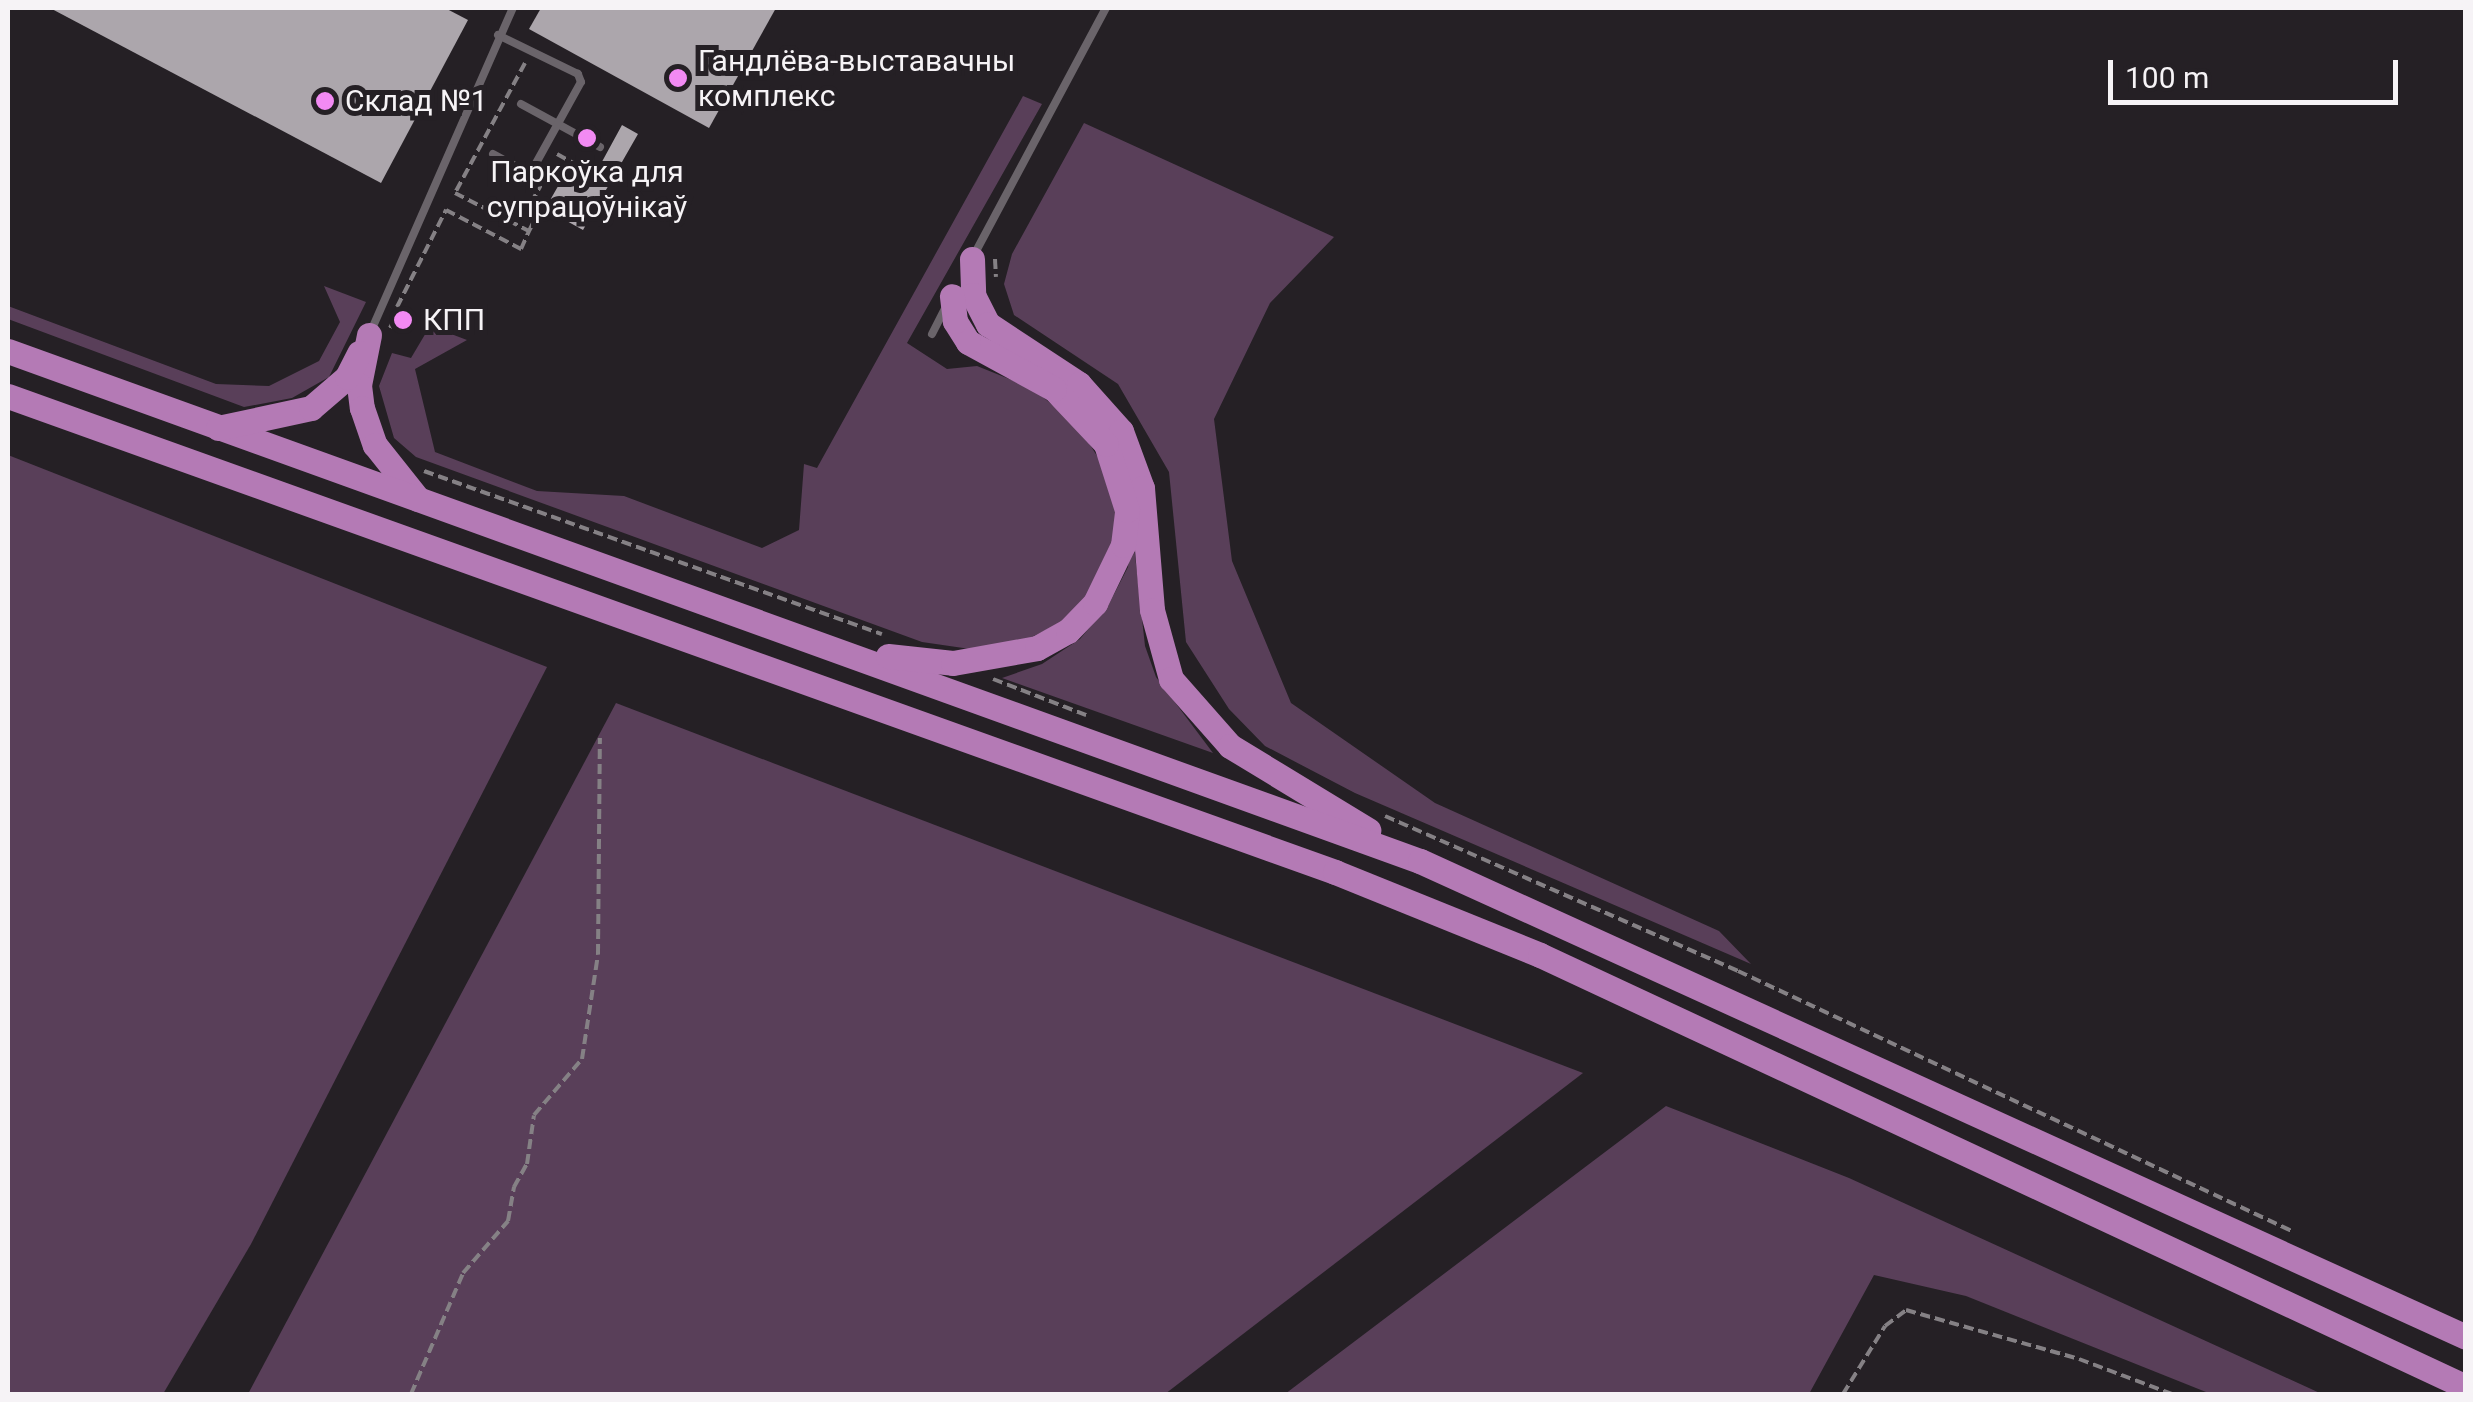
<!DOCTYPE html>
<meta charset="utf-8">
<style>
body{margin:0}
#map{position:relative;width:2473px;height:1402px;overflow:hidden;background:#252025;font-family:Roboto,sans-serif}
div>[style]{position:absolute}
.green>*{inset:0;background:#593f59}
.building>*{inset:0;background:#aca6ac}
.path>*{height:4px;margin-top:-2px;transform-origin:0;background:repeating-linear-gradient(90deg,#858185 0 10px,transparent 0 15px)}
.service>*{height:8px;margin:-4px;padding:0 4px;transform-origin:4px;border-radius:4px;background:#6a646a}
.trunk>*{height:25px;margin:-12.5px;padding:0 12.5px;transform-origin:12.5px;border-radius:12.5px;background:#b47ab5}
.dots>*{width:28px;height:28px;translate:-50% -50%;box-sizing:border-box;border:5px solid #252025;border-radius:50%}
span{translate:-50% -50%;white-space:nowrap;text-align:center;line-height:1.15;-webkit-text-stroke:10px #252025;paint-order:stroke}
.poi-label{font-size:30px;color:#f6f3f6}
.left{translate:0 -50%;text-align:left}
.frame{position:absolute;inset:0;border:10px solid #f6f3f6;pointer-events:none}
.scale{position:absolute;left:2108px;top:60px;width:290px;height:45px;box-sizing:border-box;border:5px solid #f6f3f6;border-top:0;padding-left:12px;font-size:30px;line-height:35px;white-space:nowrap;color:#f6f3f6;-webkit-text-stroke:8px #252025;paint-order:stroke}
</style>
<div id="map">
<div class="green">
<i style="clip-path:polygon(1023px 96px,1042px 104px,907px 343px,947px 369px,977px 366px,1032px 388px,1079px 427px,1107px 472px,1119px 507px,1114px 543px,1100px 583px,1069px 619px,1019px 643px,977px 650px,922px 642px,416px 457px,394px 438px,379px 386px,392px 353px,411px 358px,430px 326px,467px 340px,415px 369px,435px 452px,537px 491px,624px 496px,762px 548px,799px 530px,804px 464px,817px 468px)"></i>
<i style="clip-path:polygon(1084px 123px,1334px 237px,1270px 303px,1214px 419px,1232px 561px,1291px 703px,1435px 803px,1719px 931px,1751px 964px,1355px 793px,1265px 746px,1229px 709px,1186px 642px,1169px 472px,1118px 384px,1014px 315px,1004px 284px,1012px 254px)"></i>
<i style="clip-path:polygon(324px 286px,366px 302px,329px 377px,292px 398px,244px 407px,8px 319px,8px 306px,216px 384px,269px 386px,319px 361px,340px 322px)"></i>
<i style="clip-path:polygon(8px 455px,547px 667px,251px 1244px,163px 1394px,8px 1394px)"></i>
<i style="clip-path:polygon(1132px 528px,1145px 646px,1156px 677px,1213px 753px,1002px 678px,1042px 664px,1080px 639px,1108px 606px,1128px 567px)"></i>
<i style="clip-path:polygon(616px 703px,1583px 1073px,1165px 1394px,248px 1394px)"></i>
<i style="clip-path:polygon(1666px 1106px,1849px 1178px,2322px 1394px,2211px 1394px,1966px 1296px,1874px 1275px,1809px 1394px,1285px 1394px)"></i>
</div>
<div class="building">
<i style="clip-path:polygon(50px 8px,445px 8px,468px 20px,381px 183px)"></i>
<i style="clip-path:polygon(541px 8px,776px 8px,709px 128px,529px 29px)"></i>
<i style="clip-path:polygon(622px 125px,638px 134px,583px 230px,545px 209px,569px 167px,592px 180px)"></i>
</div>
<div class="path">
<i style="left:525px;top:63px;width:148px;rotate:118.3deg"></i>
<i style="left:455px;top:193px;width:83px;rotate:27.2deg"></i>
<i style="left:529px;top:231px;width:25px;rotate:-63deg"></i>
<i style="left:540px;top:209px;width:11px;rotate:-146deg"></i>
<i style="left:531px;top:203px;width:25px;rotate:-61deg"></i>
<i style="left:557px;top:154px;width:60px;rotate:29.1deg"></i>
<i style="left:995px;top:259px;width:18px;rotate:87deg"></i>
<i style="left:397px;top:307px;width:109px;rotate:-63.2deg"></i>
<i style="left:446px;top:210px;width:85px;rotate:27.5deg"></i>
<i style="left:521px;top:249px;width:20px;rotate:-66deg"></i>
<i style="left:390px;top:328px;width:22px;rotate:-66deg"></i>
<i style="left:424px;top:471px;width:486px;rotate:19.6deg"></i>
<i style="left:993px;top:679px;width:100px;rotate:21.2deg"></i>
<i style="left:1385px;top:816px;width:386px;rotate:23.7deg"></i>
<i style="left:1738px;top:971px;width:614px;rotate:25.15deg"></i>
<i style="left:411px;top:1394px;width:132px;rotate:-66.7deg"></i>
<i style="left:463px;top:1273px;width:69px;rotate:-49.1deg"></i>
<i style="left:508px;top:1221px;width:35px;rotate:-80deg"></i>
<i style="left:514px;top:1187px;width:26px;rotate:-61deg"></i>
<i style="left:527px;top:1164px;width:49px;rotate:-81.9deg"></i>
<i style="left:534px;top:1115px;width:74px;rotate:-49.4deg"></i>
<i style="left:582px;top:1059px;width:106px;rotate:-81.3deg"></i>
<i style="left:598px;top:954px;width:216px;rotate:-89.5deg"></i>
<i style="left:1843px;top:1394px;width:80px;rotate:-58.3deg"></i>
<i style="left:1885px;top:1326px;width:26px;rotate:-37deg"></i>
<i style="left:1906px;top:1310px;width:180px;rotate:15.8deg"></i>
<i style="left:2079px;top:1359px;width:99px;rotate:20.6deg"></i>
</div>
<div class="service">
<i style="left:521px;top:104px;width:90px;rotate:28.6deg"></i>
<i style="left:493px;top:154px;width:42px;rotate:28.4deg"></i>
<i style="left:530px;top:174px;width:105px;rotate:-61deg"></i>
<i style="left:581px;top:82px;width:9px;rotate:-111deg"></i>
<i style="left:578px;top:74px;width:89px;rotate:-154deg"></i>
<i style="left:974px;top:255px;width:280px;rotate:-61.9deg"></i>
<i style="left:371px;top:331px;width:353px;rotate:-66.3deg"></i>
<i style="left:932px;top:334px;width:30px;rotate:-63deg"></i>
</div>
<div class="trunk">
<i style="left:972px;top:259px;width:36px;rotate:88deg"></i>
<i style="left:973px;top:295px;width:33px;rotate:63deg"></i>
<i style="left:988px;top:324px;width:109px;rotate:33.4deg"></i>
<i style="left:1079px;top:384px;width:63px;rotate:48.2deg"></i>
<i style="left:1121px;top:431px;width:61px;rotate:69.8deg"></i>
<i style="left:1142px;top:488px;width:122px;rotate:85.3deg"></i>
<i style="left:1152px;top:610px;width:72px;rotate:74.6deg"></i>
<i style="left:1171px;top:679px;width:89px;rotate:48.6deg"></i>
<i style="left:1230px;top:746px;width:162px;rotate:31.3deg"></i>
<i style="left:369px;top:335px;width:51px;rotate:101.3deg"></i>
<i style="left:359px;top:385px;width:23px;rotate:83deg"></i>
<i style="left:362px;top:408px;width:39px;rotate:71deg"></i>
<i style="left:375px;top:445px;width:69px;rotate:51.5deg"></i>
<i style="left:8px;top:351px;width:1501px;rotate:19.86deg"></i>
<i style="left:1420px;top:861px;width:1149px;rotate:24.47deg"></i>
<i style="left:8px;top:396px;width:1410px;rotate:19.73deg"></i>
<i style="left:1335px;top:872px;width:221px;rotate:22deg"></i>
<i style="left:1540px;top:955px;width:1022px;rotate:25.01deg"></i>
<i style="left:218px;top:428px;width:95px;rotate:-12.1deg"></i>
<i style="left:311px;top:408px;width:48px;rotate:-40.7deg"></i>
<i style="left:347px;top:377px;width:27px;rotate:-63deg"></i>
<i style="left:888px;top:656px;width:65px;rotate:6.1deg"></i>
<i style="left:953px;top:663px;width:85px;rotate:-10.1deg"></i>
<i style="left:1037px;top:648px;width:35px;rotate:-29deg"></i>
<i style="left:1068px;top:631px;width:39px;rotate:-46deg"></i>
<i style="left:1095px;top:603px;width:64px;rotate:-64.2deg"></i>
<i style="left:1123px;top:545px;width:35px;rotate:-83deg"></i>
<i style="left:1127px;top:510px;width:69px;rotate:-107.7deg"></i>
<i style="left:1106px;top:444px;width:76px;rotate:-133.4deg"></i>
<i style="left:1054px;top:389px;width:98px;rotate:-151.3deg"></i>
<i style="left:968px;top:342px;width:25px;rotate:-122deg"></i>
<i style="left:955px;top:321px;width:25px;rotate:-97deg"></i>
</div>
<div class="dots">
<i style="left:678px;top:78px;background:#f28af3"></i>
<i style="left:325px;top:101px;background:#f28af3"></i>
<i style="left:587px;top:138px;background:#f28af3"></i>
<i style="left:403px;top:320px;background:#f28af3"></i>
</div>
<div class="poi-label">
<span class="left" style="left:698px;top:78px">Гандлёва-выставачны<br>комплекс</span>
<span class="left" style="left:345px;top:101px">Склад №1</span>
<span style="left:587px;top:189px">Паркоўка для<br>супрацоўнікаў</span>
<span class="left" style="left:423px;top:320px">КПП</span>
</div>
<div class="frame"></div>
<div class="scale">100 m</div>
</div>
